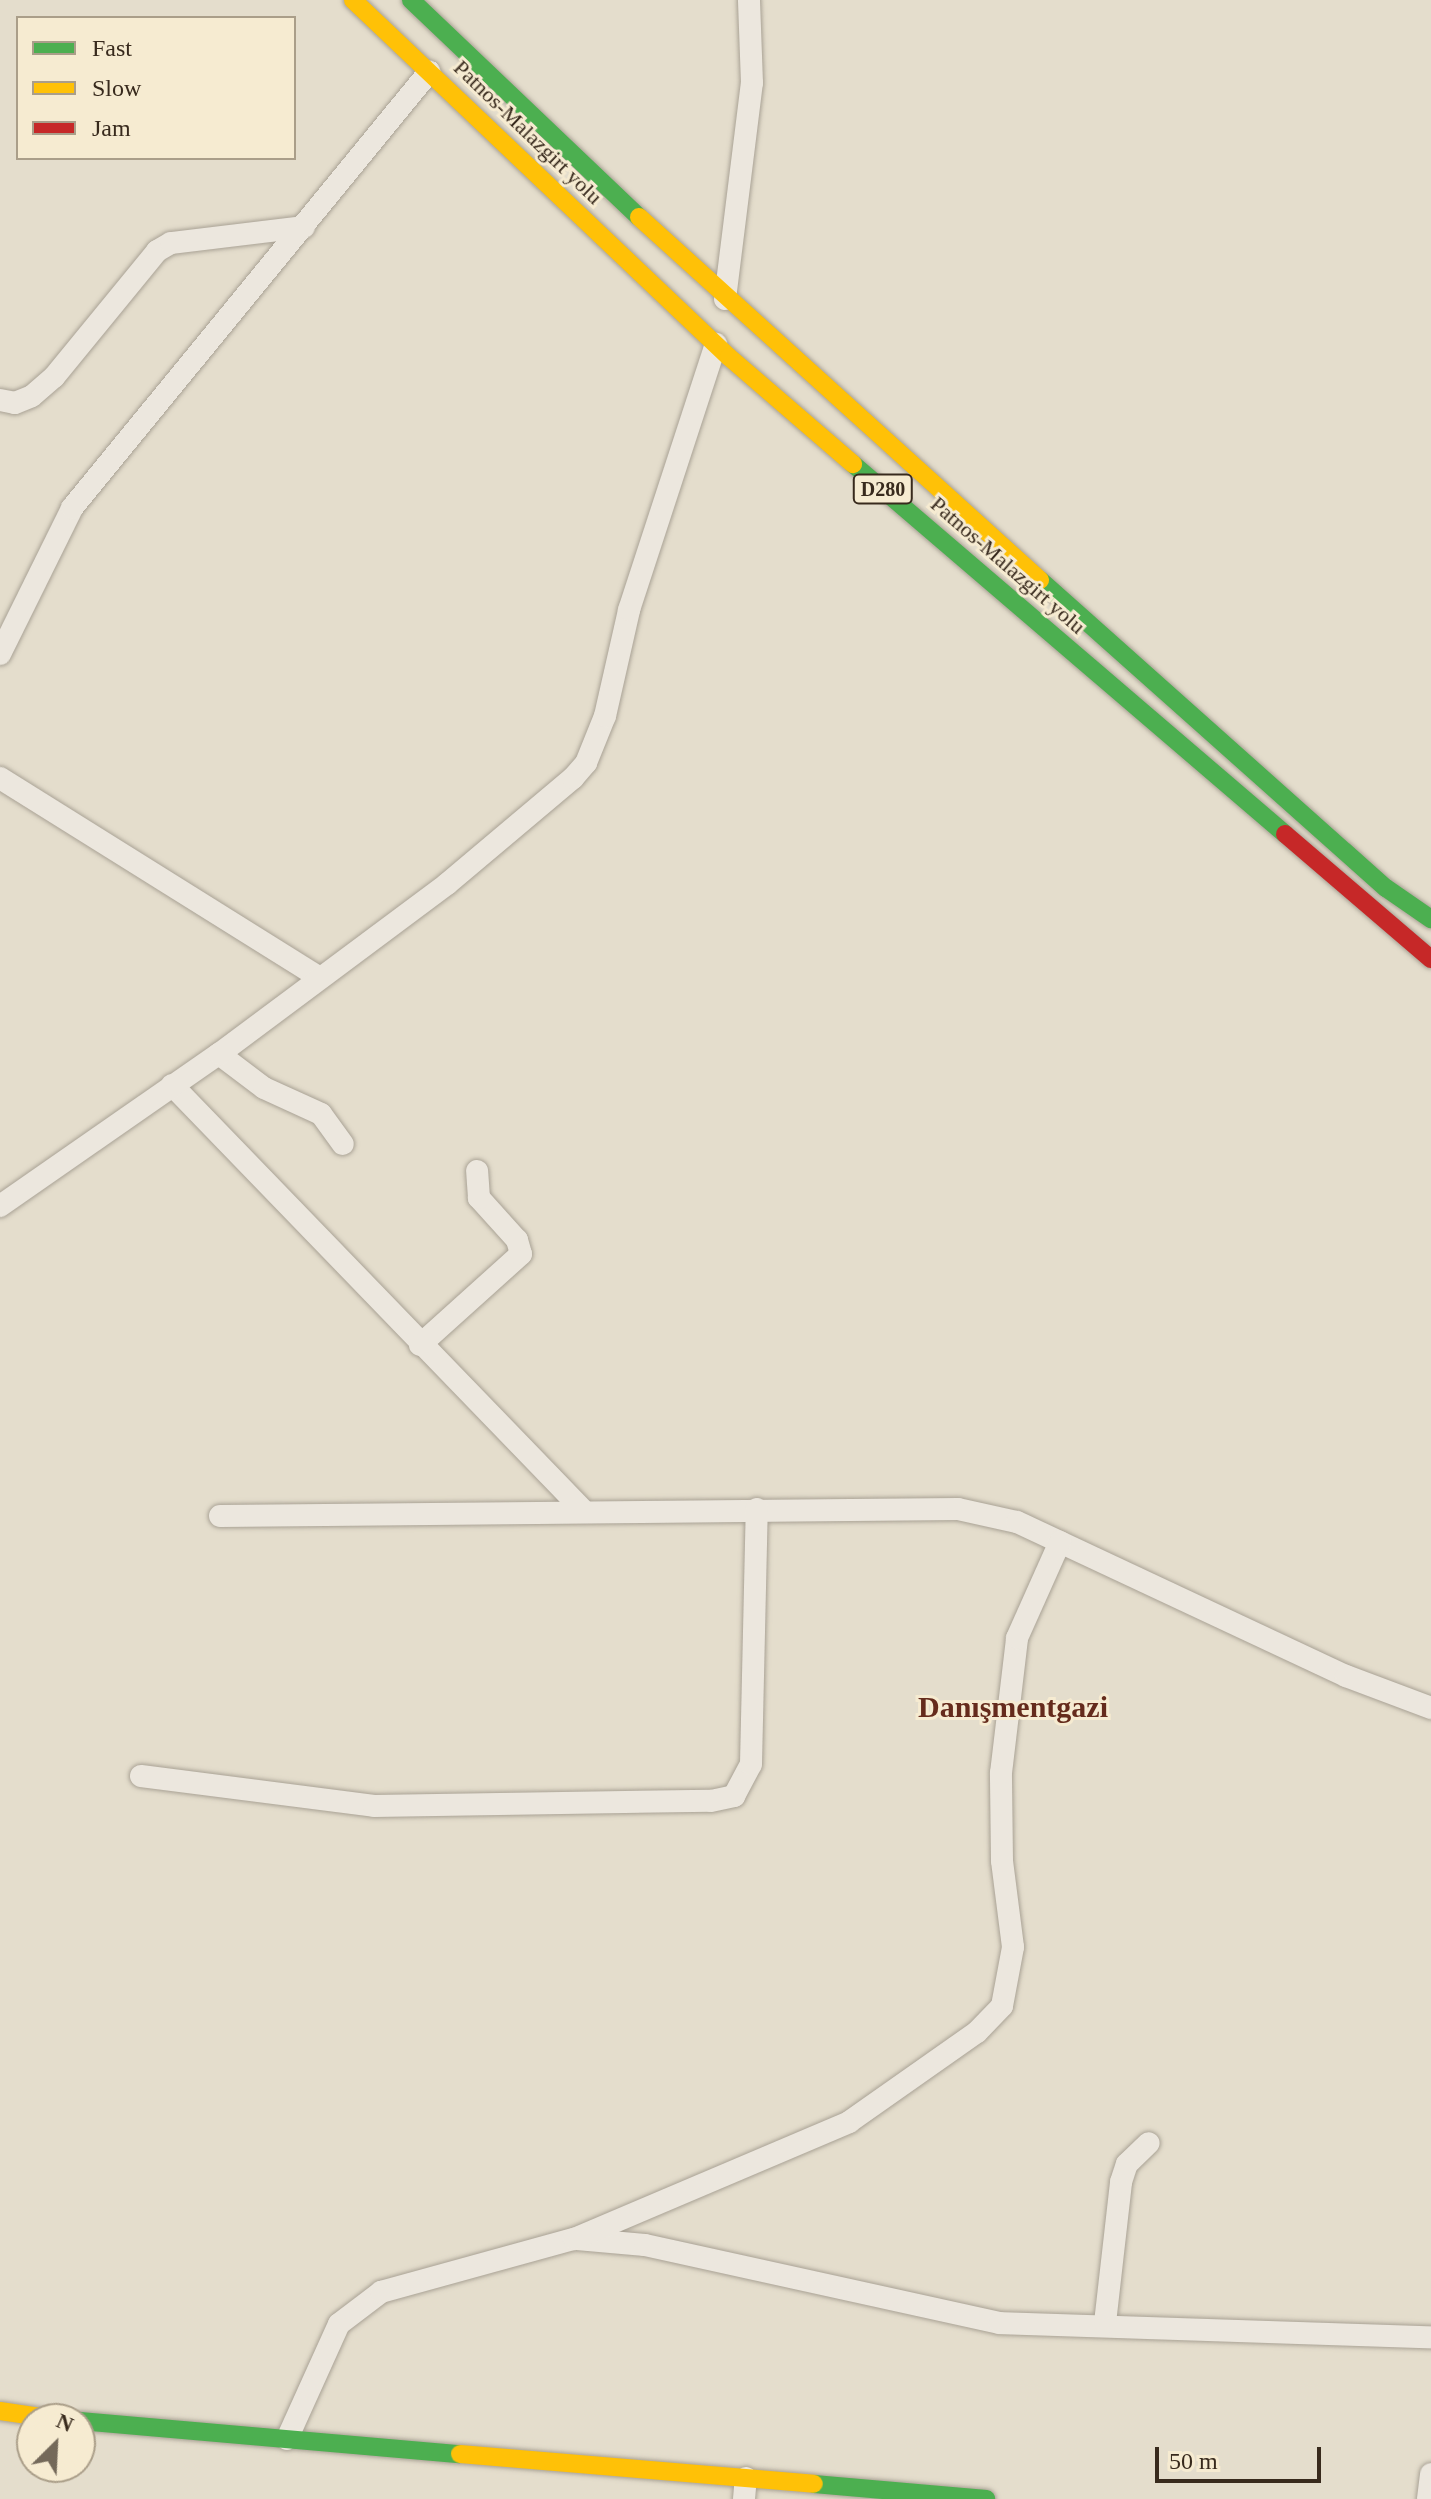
<!DOCTYPE html>
<meta charset="utf-8">
<style>
body{margin:0}
#map{position:relative;width:1431px;height:2499px;overflow:hidden;background:#e4ddcc;font-family:Georgia,serif}
div>[style]{position:absolute}
.roads{filter:drop-shadow(0 0 2px #a9a295) drop-shadow(0 0 2px #a9a295)}
.street>*{height:22px;margin:-11px;padding:0 11px;transform-origin:11px;border-radius:11px;background:#ece7de}
.fast>*{height:18px;margin:-9px;padding:0 9px;transform-origin:9px;border-radius:9px;background:#4caf50}
.slow>*{height:18px;margin:-9px;padding:0 9px;transform-origin:9px;border-radius:9px;background:#ffc107}
.jam>*{height:18px;margin:-9px;padding:0 9px;transform-origin:9px;border-radius:9px;background:#c62828}
span{translate:-50% -50%;white-space:nowrap;text-align:center;line-height:1.15;-webkit-text-stroke:6px #f6ebd1;paint-order:stroke}
.shield-label span{padding:2px 6px;background:#f6ebd1;border:2px solid;border-radius:6px;-webkit-text-stroke-width:0}
.shield-label{font-size:20px;color:#382a1d;font-weight:700}
.street-label{font-size:22px;color:#382a1d}
.district-label{font-size:30px;color:#652b1c;font-weight:700}
.legend{position:absolute;left:16px;top:16px;width:280px;height:144px;box-sizing:border-box;background:#f6ebd1;border:2px solid #aa9e89;margin:0;padding:10px 14px;list-style:none;font-size:24px;color:#382a1d}
.legend li{display:flex;align-items:center;gap:16px;height:40px}
.legend b{width:40px;border:2px solid #aa9e89}
.north{position:absolute;left:16px;top:2403px;width:80px;height:80px;box-sizing:border-box;background:#f6ebd1;border:2px solid #aa9e89;border-radius:50%;rotate:24deg;font-size:22px;font-weight:700;line-height:32px;text-align:center;color:#382a1d}
.north::after{content:'';display:block;margin:auto;width:28px;height:36px;background:#74695a;clip-path:polygon(50% 0,100% 100%,50% 72%,0 100%)}
.scale{position:absolute;left:1155px;top:2447px;width:166px;height:36px;box-sizing:border-box;border:4px solid #382a1d;border-top:0;padding-left:10px;font-size:24px;line-height:28px;white-space:nowrap;color:#382a1d;-webkit-text-stroke:6px #f6ebd1;paint-order:stroke}
</style>
<div id="map">
<div class="roads">
<div class="street">
<i style="left:725px;top:299px;width:218px;rotate:-82.9deg"></i>
<i style="left:752px;top:83px;width:83px;rotate:-92.1deg"></i>
<i style="left:0;top:400px;width:15px;rotate:11deg"></i>
<i style="left:15px;top:403px;width:18px;rotate:-22deg"></i>
<i style="left:32px;top:396px;width:29px;rotate:-41deg"></i>
<i style="left:54px;top:377px;width:163px;rotate:-50.7deg"></i>
<i style="left:157px;top:251px;width:16px;rotate:-30deg"></i>
<i style="left:171px;top:243px;width:134px;rotate:-6.9deg"></i>
<i style="left:0;top:654px;width:163px;rotate:-63.7deg"></i>
<i style="left:72px;top:508px;width:564px;rotate:-50.69deg"></i>
<i style="left:0;top:778px;width:374px;rotate:32deg"></i>
<i style="left:219px;top:1054px;width:56px;rotate:37.1deg"></i>
<i style="left:264px;top:1088px;width:63px;rotate:24.5deg"></i>
<i style="left:321px;top:1114px;width:37px;rotate:54deg"></i>
<i style="left:172px;top:1085px;width:593px;rotate:45.96deg"></i>
<i style="left:0;top:1206px;width:267px;rotate:-34.8deg"></i>
<i style="left:219px;top:1054px;width:284px;rotate:-36.7deg"></i>
<i style="left:447px;top:884px;width:165px;rotate:-40.1deg"></i>
<i style="left:573px;top:778px;width:20px;rotate:-49deg"></i>
<i style="left:586px;top:763px;width:51px;rotate:-68deg"></i>
<i style="left:605px;top:716px;width:109px;rotate:-77.2deg"></i>
<i style="left:629px;top:610px;width:280px;rotate:-71.9deg"></i>
<i style="left:420px;top:1345px;width:136px;rotate:-42deg"></i>
<i style="left:521px;top:1254px;width:15px;rotate:-106deg"></i>
<i style="left:517px;top:1240px;width:57px;rotate:-132.1deg"></i>
<i style="left:479px;top:1198px;width:27px;rotate:-94deg"></i>
<i style="left:220px;top:1516px;width:738px;rotate:-0.54deg"></i>
<i style="left:958px;top:1509px;width:60px;rotate:12.4deg"></i>
<i style="left:1017px;top:1522px;width:363px;rotate:25.1deg"></i>
<i style="left:1346px;top:1676px;width:91px;rotate:20.6deg"></i>
<i style="left:141px;top:1776px;width:235px;rotate:7.3deg"></i>
<i style="left:374px;top:1806px;width:337px;rotate:-0.9deg"></i>
<i style="left:711px;top:1801px;width:24px;rotate:-12deg"></i>
<i style="left:734px;top:1796px;width:36px;rotate:-62deg"></i>
<i style="left:751px;top:1764px;width:255px;rotate:-88.7deg"></i>
<i style="left:577px;top:2239px;width:68px;rotate:5deg"></i>
<i style="left:645px;top:2245px;width:363px;rotate:12.4deg"></i>
<i style="left:1000px;top:2323px;width:431px;rotate:1.9deg"></i>
<i style="left:1105px;top:2323px;width:142px;rotate:-83.5deg"></i>
<i style="left:1121px;top:2182px;width:19px;rotate:-72deg"></i>
<i style="left:1127px;top:2164px;width:30px;rotate:-44deg"></i>
<i style="left:287px;top:2439px;width:126px;rotate:-65.7deg"></i>
<i style="left:339px;top:2324px;width:53px;rotate:-37.3deg"></i>
<i style="left:381px;top:2292px;width:200px;rotate:-15.4deg"></i>
<i style="left:574px;top:2239px;width:299px;rotate:-23deg"></i>
<i style="left:849px;top:2122px;width:156px;rotate:-35.1deg"></i>
<i style="left:977px;top:2032px;width:36px;rotate:-46deg"></i>
<i style="left:1002px;top:2006px;width:60px;rotate:-79.4deg"></i>
<i style="left:1013px;top:1947px;width:87px;rotate:-97.3deg"></i>
<i style="left:1002px;top:1861px;width:88px;rotate:-90.7deg"></i>
<i style="left:1001px;top:1773px;width:136px;rotate:-83.2deg"></i>
<i style="left:1017px;top:1638px;width:105px;rotate:-65.9deg"></i>
<i style="left:744px;top:2499px;width:21px;rotate:-85deg"></i>
<i style="left:1428px;top:2499px;width:25px;rotate:-83deg"></i>
</div>
<div class="fast">
<i style="left:411px;top:0;width:315px;rotate:43.6deg"></i>
<i style="left:853px;top:464px;width:569px;rotate:40.58deg"></i>
<i style="left:1040px;top:580px;width:463px;rotate:41.7deg"></i>
<i style="left:1386px;top:888px;width:55px;rotate:34.6deg"></i>
<i style="left:80px;top:2421px;width:381px;rotate:5deg"></i>
<i style="left:814px;top:2484px;width:173px;rotate:5deg"></i>
</div>
<div class="slow">
<i style="left:353px;top:0;width:518px;rotate:43.52deg"></i>
<i style="left:729px;top:357px;width:164px;rotate:40.8deg"></i>
<i style="left:639px;top:217px;width:541px;rotate:42.15deg"></i>
<i style="left:0;top:2411px;width:56px;rotate:8.3deg"></i>
<i style="left:460px;top:2454px;width:355px;rotate:4.8deg"></i>
</div>
<div class="jam">
<i style="left:1285px;top:834px;width:192px;rotate:40.6deg"></i>
</div>
</div>
<div class="shield-label">
<span style="left:883px;top:489px">D280</span>
</div>
<div class="street-label">
<span style="left:528px;top:132px;rotate:44deg">Patnos-Malazgirt yolu</span>
<span style="left:1008px;top:565px;rotate:41deg">Patnos-Malazgirt yolu</span>
</div>
<div class="district-label">
<span style="left:1013px;top:1707px">Danışmentgazi</span>
</div>
<ul class="legend">
<li><b style="height:10px;background:#4caf50"></b>Fast</li>
<li><b style="height:10px;background:#ffc107"></b>Slow</li>
<li><b style="height:10px;background:#c62828"></b>Jam</li>
</ul>
<div class="north">N</div>
<div class="scale">50 m</div>
</div>
